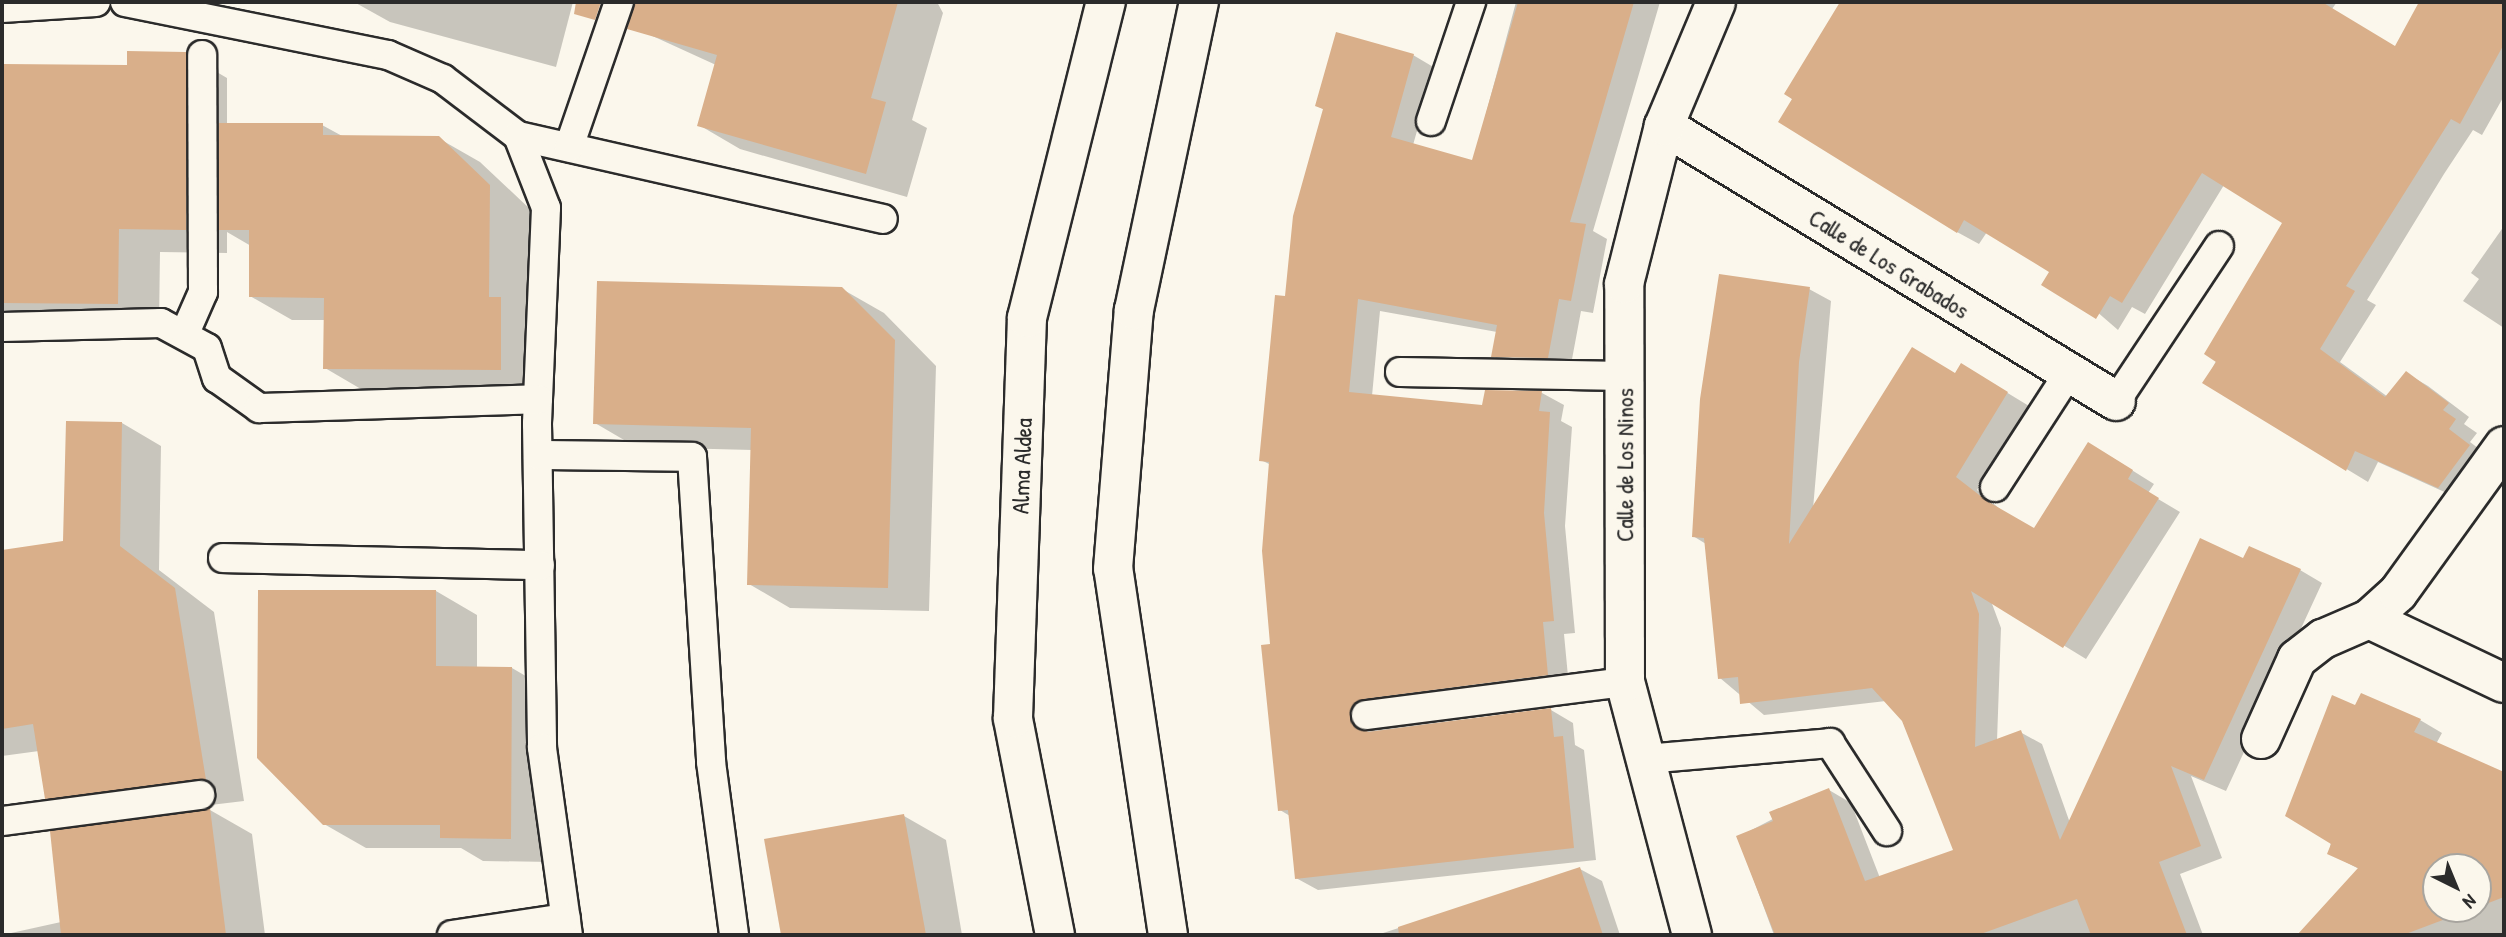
<!DOCTYPE html>
<style>
body{margin:0}
#map{position:relative;width:2506px;height:937px;overflow:hidden;background:#fbf7ec;font-family:"Patrick Hand",sans-serif}
div>[style]{position:absolute}
.shadow>*{inset:0;background:#0003}
.building>*{inset:0;background:#d9af8a}
.roads{filter:drop-shadow(2px 0 #2b2b2b) drop-shadow(-2px 0 #2b2b2b) drop-shadow(0 2px #2b2b2b) drop-shadow(0 -2px #2b2b2b)}
.service>*{height:28px;margin:-14px;padding:0 14px;transform-origin:14px;border-radius:14px;background:#fbf7ec}
.minor>*{height:38px;margin:-19px;padding:0 19px;transform-origin:19px;border-radius:19px;background:#fbf7ec}
.secondary>*{height:38px;margin:-19px;padding:0 19px;transform-origin:19px;border-radius:19px;background:#fbf7ec}
span{translate:-50% -50%;white-space:nowrap;text-align:center;line-height:1.15;-webkit-text-stroke:7px #fbf7ec;paint-order:stroke}
.street-label{font-size:24px;color:#2b2b2b}
.frame{position:absolute;inset:0;border:4px solid #2b2b2b;pointer-events:none}
.north{position:absolute;left:2422px;top:853px;width:70px;height:70px;box-sizing:border-box;background:#fbf7ec;border:2px solid #a8a59f;border-radius:50%;rotate:137deg;font-size:19px;font-weight:700;line-height:28px;text-align:center;color:#2b2b2b}
.north::after{content:'';display:block;margin:auto;width:24px;height:32px;background:#2b2b2b;clip-path:polygon(50% 0,100% 100%,50% 72%,0 100%)}
</style>
<div id="map">
<div class="shadow">
<i style="clip-path:polygon(354px 2px,573px 2px,556px 67px,390px 22px)"></i>
<i style="clip-path:polygon(607px 2px,937px 2px,943px 13px,912px 120px,927px 128px,907px 197px,740px 149px,699px 125px,716px 65px,646px 33px,652px 14px)"></i>
<i style="clip-path:polygon(1516px 2px,1660px 2px,1593px 231px,1607px 239px,1593px 313px,1581px 311px,1570px 370px,1515px 369px,1493px 356px,1497px 332px,1380px 311px,1372px 396px,1484px 407px,1486px 392px,1542px 393px,1564px 405px,1561px 421px,1572px 427px,1565px 526px,1575px 633px,1564px 634px,1569px 687px,1386px 710px,1370px 730px,1551px 710px,1573px 723px,1575px 745px,1584px 750px,1596px 860px,1318px 890px,1296px 878px,1290px 816px,1280px 810px,1271px 465px,1261px 460px,1325px 110px,1317px 106px,1413px 55px,1435px 68px,1413px 145px,1473px 162px)"></i>
<i style="clip-path:polygon(1842px 2px,2337px 2px,2332px 9px,2396px 48px,2421px 2px,2504px 2px,2504px 96px,2482px 135px,2473px 130px,2444px 174px,2367px 300px,2376px 305px,2340px 362px,2388px 397px,2406px 373px,2428px 386px,2469px 417px,2464px 424px,2477px 433px,2470px 442px,2491px 458px,2460px 499px,2378px 462px,2368px 482px,2205px 383px,2285px 223px,2224px 185px,2145px 314px,2132px 307px,2118px 330px,2051px 272px,1987px 232px,1979px 244px,1957px 232px,1786px 94px)"></i>
<i style="clip-path:polygon(186px 54px,227px 78px,227px 125px,322px 125px,344px 137px,438px 138px,480px 162px,531px 210px,530px 316px,542px 393px,366px 392px,325px 368px,325px 320px,292px 320px,250px 296px,251px 246px,227px 232px,227px 253px,160px 252px,159px 327px,2px 325px,2px 78px,14px 66px,128px 67px)"></i>
<i style="clip-path:polygon(2504px 226px,2504px 328px,2463px 301px,2479px 279px,2471px 273px)"></i>
<i style="clip-path:polygon(842px 289px,884px 313px,936px 366px,929px 611px,790px 608px,749px 584px,752px 450px,636px 447px,595px 423px)"></i>
<i style="clip-path:polygon(1809px 289px,1831px 301px,1813px 509px,1956px 375px,1983px 378px,2029px 406px,1977px 490px,2006px 514px,2035px 530px,2111px 457px,2154px 484px,2148px 493px,2180px 512px,2086px 659px,1991px 601px,2001px 628px,1997px 741px,2020px 732px,2042px 744px,2070px 823px,2243px 560px,2300px 570px,2322px 583px,2226px 791px,2191px 776px,2222px 858px,2180px 874px,2203px 935px,1774px 935px,1738px 837px,1829px 790px,1851px 803px,1880px 878px,1955px 851px,1904px 720px,1886px 701px,1764px 715px,1720px 678px,1706px 544px,1693px 536px)"></i>
<i style="clip-path:polygon(122px 423px,161px 446px,159px 570px,214px 612px,244px 801px,85px 820px,46px 798px,39px 751px,2px 756px,2px 552px,65px 543px)"></i>
<i style="clip-path:polygon(436px 591px,477px 615px,477px 668px,512px 668px,553px 692px,552px 862px,483px 861px,461px 848px,366px 848px,324px 824px)"></i>
<i style="clip-path:polygon(evenodd,2356px 708px,2420px 720px,2442px 733px,2436px 744px,2504px 774px,2504px 935px,2324px 935px,2310px 923px,2359px 869px,2329px 853px,2356px 708px,2436px 867px,2478px 867px,2478px 909px,2436px 909px,2436px 867px)"></i>
<i style="clip-path:polygon(210px 810px,252px 834px,265px 935px,2px 935px,61px 922px)"></i>
<i style="clip-path:polygon(904px 816px,946px 840px,962px 935px,783px 935px,766px 841px)"></i>
<i style="clip-path:polygon(1580px 869px,1602px 881px,1620px 935px,1377px 935px)"></i>
</div>
<div class="building">
<i style="clip-path:polygon(576px 2px,601px 2px,595px 20px,574px 14px)"></i>
<i style="clip-path:polygon(635px 2px,898px 2px,871px 98px,886px 102px,866px 174px,697px 126px,717px 55px,627px 29px)"></i>
<i style="clip-path:polygon(1518px 2px,1634px 2px,1570px 222px,1586px 224px,1571px 301px,1559px 299px,1548px 358px,1491px 357px,1497px 325px,1358px 299px,1349px 392px,1482px 405px,1485px 390px,1542px 391px,1539px 411px,1550px 412px,1544px 513px,1554px 621px,1543px 622px,1548px 675px,1364px 699px,1350px 716px,1368px 732px,1551px 708px,1554px 737px,1563px 736px,1574px 848px,1295px 879px,1288px 810px,1278px 811px,1261px 645px,1270px 644px,1262px 551px,1269px 462px,1259px 461px,1275px 295px,1285px 296px,1293px 216px,1323px 109px,1315px 106px,1336px 32px,1414px 54px,1391px 137px,1472px 160px)"></i>
<i style="clip-path:polygon(1840px 2px,2322px 2px,2395px 46px,2419px 2px,2504px 2px,2504px 44px,2460px 124px,2451px 119px,2346px 286px,2355px 291px,2320px 349px,2385px 397px,2406px 371px,2449px 403px,2443px 410px,2456px 419px,2449px 429px,2470px 445px,2438px 488px,2355px 451px,2346px 471px,2202px 383px,2216px 362px,2204px 354px,2282px 223px,2202px 173px,2122px 303px,2110px 296px,2096px 319px,2041px 285px,2049px 272px,1964px 220px,1957px 233px,1778px 122px,1792px 99px,1784px 94px)"></i>
<i style="clip-path:polygon(127px 51px,186px 52px,186px 230px,119px 229px,118px 304px,2px 303px,2px 64px,127px 65px)"></i>
<i style="clip-path:polygon(219px 123px,323px 123px,323px 135px,439px 136px,490px 185px,489px 297px,501px 297px,501px 370px,323px 369px,324px 298px,249px 297px,249px 230px,219px 230px)"></i>
<i style="clip-path:polygon(1719px 274px,1810px 287px,1799px 362px,1789px 544px,1912px 347px,1955px 373px,1961px 363px,2008px 392px,1956px 477px,1987px 501px,2034px 528px,2088px 442px,2133px 470px,2128px 479px,2159px 498px,2063px 648px,1971px 591px,1979px 614px,1975px 747px,2021px 730px,2060px 840px,2200px 538px,2243px 558px,2249px 546px,2301px 569px,2204px 780px,2171px 766px,2201px 846px,2159px 862px,2187px 935px,2091px 935px,2077px 899px,1978px 935px,1775px 935px,1736px 836px,1773px 821px,1769px 812px,1829px 788px,1865px 881px,1953px 850px,1902px 721px,1872px 688px,1740px 704px,1738px 677px,1718px 679px,1704px 538px,1692px 537px,1700px 399px)"></i>
<i style="clip-path:polygon(597px 281px,842px 287px,895px 340px,888px 588px,747px 585px,751px 428px,593px 424px)"></i>
<i style="clip-path:polygon(66px 421px,122px 422px,120px 546px,175px 588px,206px 780px,45px 799px,33px 724px,2px 729px,2px 550px,63px 541px)"></i>
<i style="clip-path:polygon(258px 590px,436px 590px,436px 666px,512px 667px,511px 839px,440px 838px,440px 825px,323px 825px,257px 758px)"></i>
<i style="clip-path:polygon(2361px 693px,2421px 719px,2414px 732px,2504px 772px,2504px 897px,2478px 907px,2478px 867px,2436px 867px,2436px 909px,2472px 909px,2403px 935px,2297px 935px,2358px 868px,2327px 854px,2331px 844px,2285px 816px,2332px 695px,2355px 705px)"></i>
<i style="clip-path:polygon(210px 808px,226px 935px,61px 935px,50px 831px)"></i>
<i style="clip-path:polygon(904px 814px,926px 935px,781px 935px,764px 839px)"></i>
<i style="clip-path:polygon(1580px 867px,1603px 935px,1399px 935px,1398px 927px)"></i>
</div>
<div class="roads">
<div class="service">
<i style="left:125px;top:2px;width:268px;rotate:11.4deg"></i>
<i style="left:388px;top:55px;width:60px;rotate:23.6deg"></i>
<i style="left:443px;top:79px;width:94px;rotate:37.2deg"></i>
<i style="left:518px;top:136px;width:374px;rotate:12.8deg"></i>
<i style="left:2px;top:8px;width:94px;rotate:-3.7deg"></i>
<i style="left:1431px;top:121px;width:126px;rotate:-71.4deg"></i>
<i style="left:518px;top:136px;width:77px;rotate:68.7deg"></i>
<i style="left:546px;top:208px;width:216px;rotate:92.4deg"></i>
<i style="left:537px;top:424px;width:324px;rotate:89.1deg"></i>
<i style="left:542px;top:748px;width:189px;rotate:82.1deg"></i>
<i style="left:569px;top:147px;width:153px;rotate:-71deg"></i>
<i style="left:2px;top:327px;width:159px;rotate:-1.4deg"></i>
<i style="left:161px;top:323px;width:52px;rotate:28.5deg"></i>
<i style="left:207px;top:348px;width:32px;rotate:72deg"></i>
<i style="left:217px;top:378px;width:52px;rotate:35.5deg"></i>
<i style="left:259px;top:408px;width:279px;rotate:-1.8deg"></i>
<i style="left:185px;top:333px;width:45px;rotate:-66.3deg"></i>
<i style="left:203px;top:292px;width:237px;rotate:-90.2deg"></i>
<i style="left:1400px;top:372px;width:225px;rotate:1deg"></i>
<i style="left:2116px;top:401px;width:186px;rotate:-56.4deg"></i>
<i style="left:538px;top:455px;width:154px;rotate:0.7deg"></i>
<i style="left:692px;top:457px;width:306px;rotate:86.4deg"></i>
<i style="left:711px;top:762px;width:175px;rotate:82.4deg"></i>
<i style="left:1995px;top:487px;width:135px;rotate:-57.1deg"></i>
<i style="left:223px;top:558px;width:317px;rotate:1.3deg"></i>
<i style="left:1366px;top:715px;width:261px;rotate:-7.3deg"></i>
<i style="left:1645px;top:759px;width:186px;rotate:-4.9deg"></i>
<i style="left:1830px;top:743px;width:105px;rotate:57.1deg"></i>
<i style="left:2px;top:821px;width:200px;rotate:-7.5deg"></i>
<i style="left:452px;top:935px;width:115px;rotate:-8.5deg"></i>
</div>
<div class="minor">
<i style="left:1664px;top:126px;width:529px;rotate:31.32deg"></i>
<i style="left:2369px;top:619px;width:149px;rotate:25.4deg"></i>
<i style="left:2261px;top:739px;width:88px;rotate:-65.8deg"></i>
<i style="left:2297px;top:659px;width:33px;rotate:-38deg"></i>
<i style="left:2323px;top:639px;width:50px;rotate:-23.5deg"></i>
<i style="left:2369px;top:619px;width:39px;rotate:-42deg"></i>
<i style="left:2398px;top:593px;width:181px;rotate:-54.2deg"></i>
<i style="left:1692px;top:935px;width:262px;rotate:-104.8deg"></i>
<i style="left:1625px;top:682px;width:398px;rotate:-90.1deg"></i>
<i style="left:1624px;top:284px;width:163px;rotate:-75.8deg"></i>
<i style="left:1664px;top:126px;width:134px;rotate:-67.2deg"></i>
</div>
<div class="secondary">
<i style="left:1055px;top:935px;width:221px;rotate:-101deg"></i>
<i style="left:1013px;top:718px;width:400px;rotate:-88deg"></i>
<i style="left:1027px;top:318px;width:326px;rotate:-76deg"></i>
<i style="left:1168px;top:935px;width:370px;rotate:-98.5deg"></i>
<i style="left:1113px;top:569px;width:260px;rotate:-85.4deg"></i>
<i style="left:1134px;top:310px;width:315px;rotate:-78.1deg"></i>
</div>
</div>
<div class="street-label">
<span style="left:1889px;top:264px;rotate:32deg">Calle de Los Grabados</span>
<span style="left:1625px;top:465px;rotate:-90deg">Calle de Los Ninos</span>
<span style="left:1022px;top:466px;rotate:-88deg">Alma Aldea</span>
</div>
<div class="frame"></div>
<div class="north">N</div>
</div>
